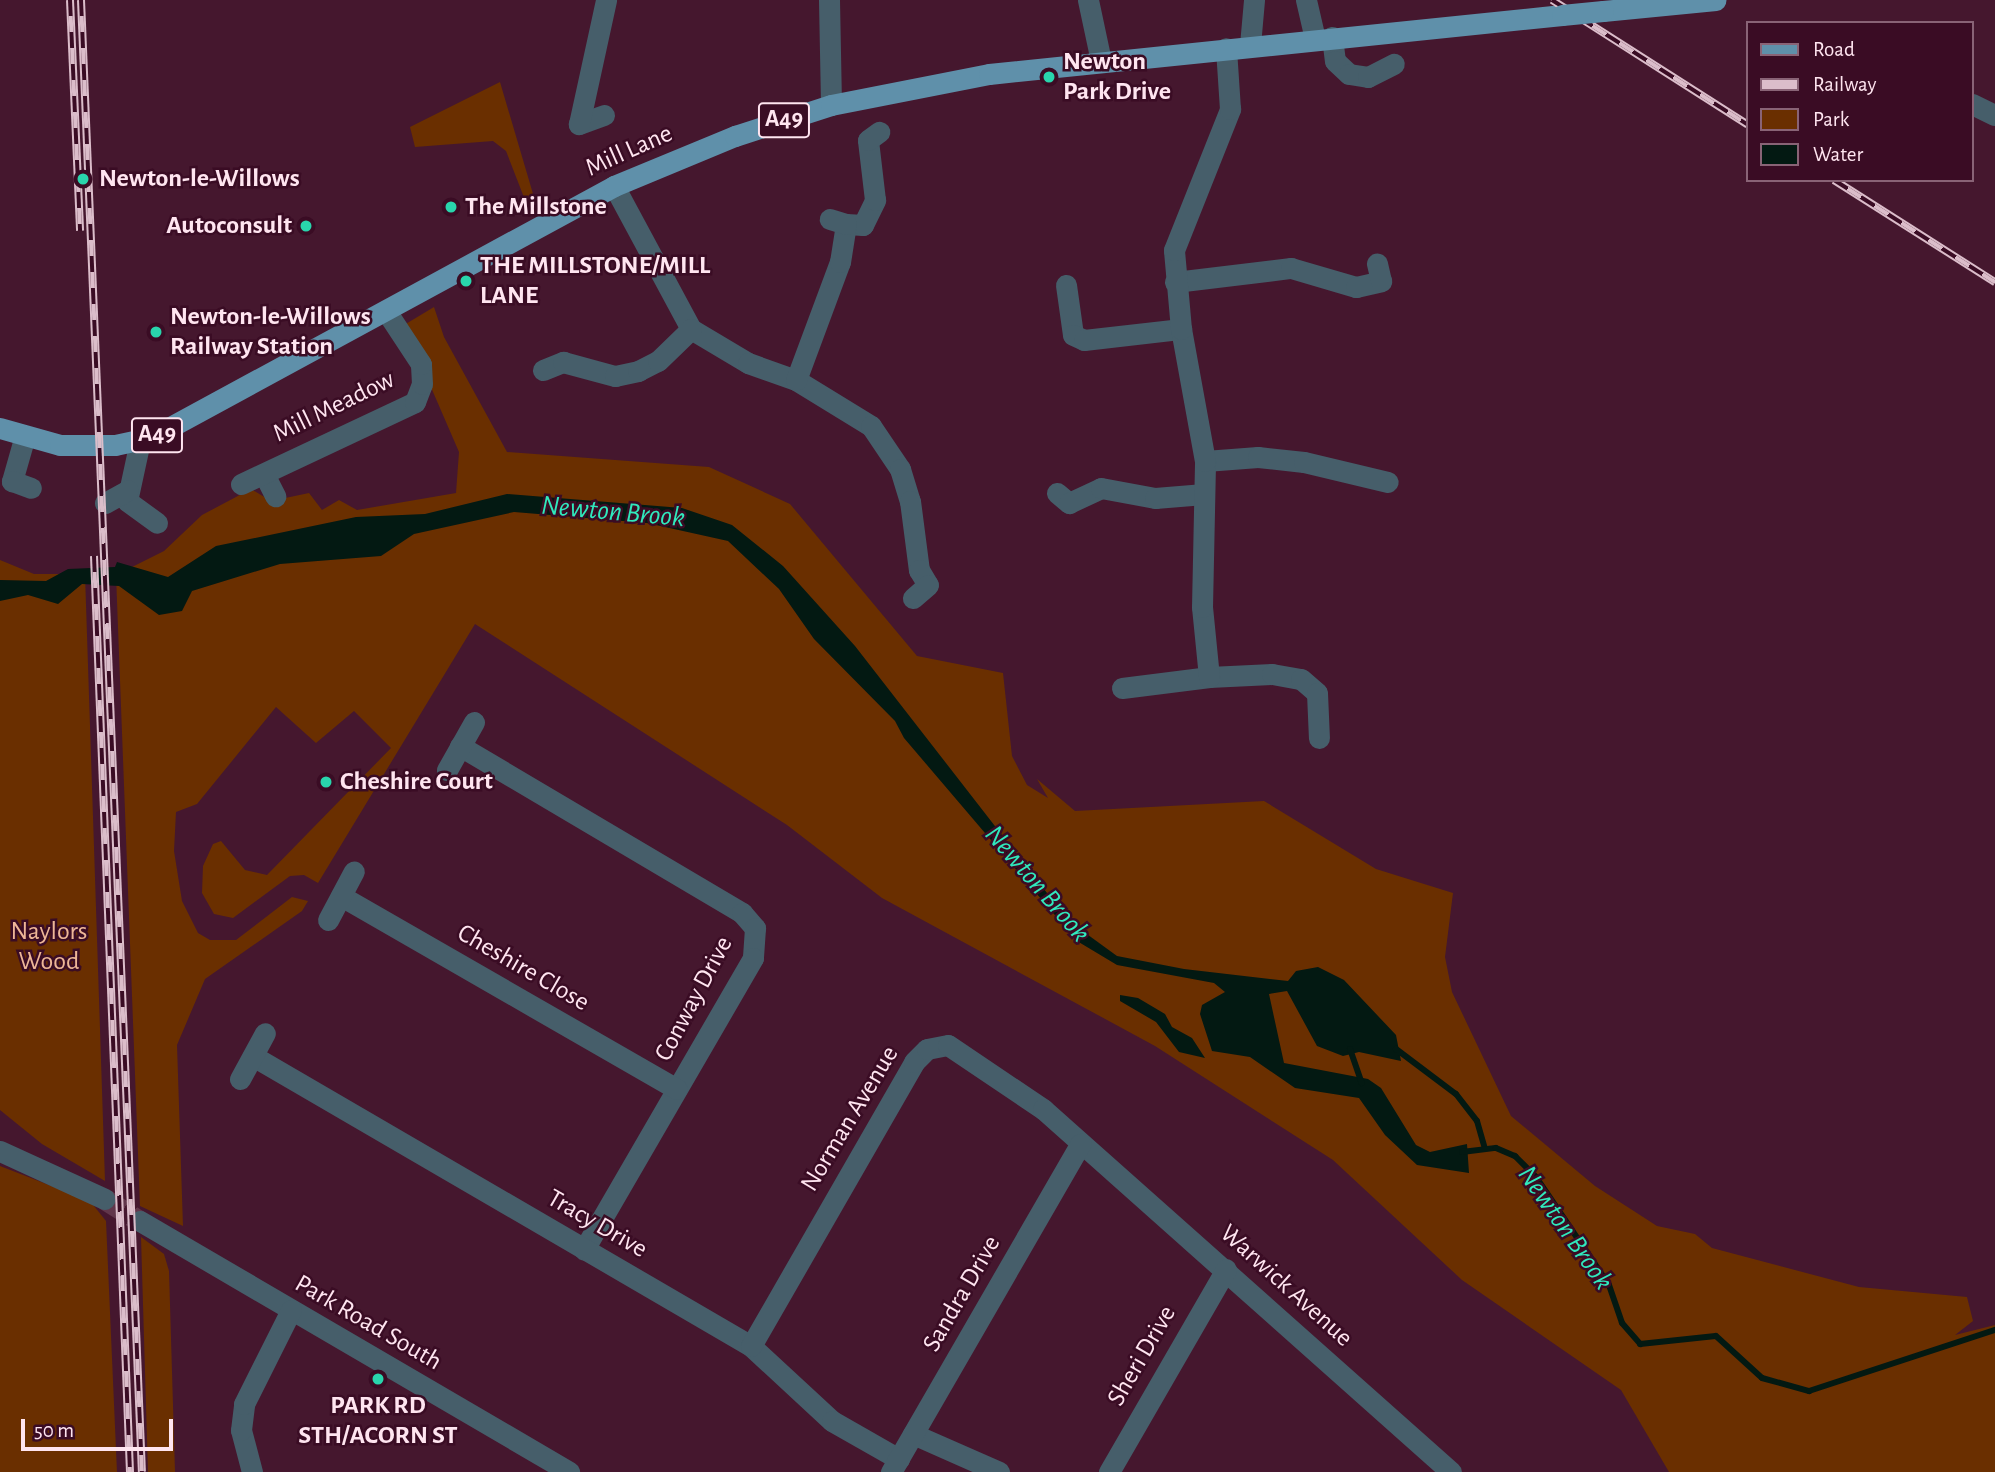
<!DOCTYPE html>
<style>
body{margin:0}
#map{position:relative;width:1995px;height:1472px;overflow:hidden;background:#45172e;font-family:"Alegreya Sans",sans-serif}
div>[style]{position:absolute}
.green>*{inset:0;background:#6a2f00}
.water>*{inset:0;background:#031912}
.stream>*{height:6px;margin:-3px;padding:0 3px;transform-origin:3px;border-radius:3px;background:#031912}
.minor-tunnel>*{height:21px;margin-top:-10.5px;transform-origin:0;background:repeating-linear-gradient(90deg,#61364b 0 21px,transparent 0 31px)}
.minor>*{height:21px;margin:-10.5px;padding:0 10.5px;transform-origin:10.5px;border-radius:10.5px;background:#465e6a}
.major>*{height:21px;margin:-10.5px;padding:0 10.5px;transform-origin:10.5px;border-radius:10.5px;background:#5f90aa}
.rail>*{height:8px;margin-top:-4px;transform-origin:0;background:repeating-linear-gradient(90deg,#3a0c24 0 16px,#dbbdca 0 32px);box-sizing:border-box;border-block:2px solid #dbbdca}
.major-bridge>*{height:21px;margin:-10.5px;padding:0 10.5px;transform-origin:10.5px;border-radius:10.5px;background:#5f90aa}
.dots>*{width:19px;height:19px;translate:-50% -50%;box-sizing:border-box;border:4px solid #3a0c24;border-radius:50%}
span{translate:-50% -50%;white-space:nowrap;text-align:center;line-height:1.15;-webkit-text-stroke:5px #3a0c24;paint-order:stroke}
.shield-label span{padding:2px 5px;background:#3a0c24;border:2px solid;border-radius:5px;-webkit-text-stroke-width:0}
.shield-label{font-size:24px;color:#ffe5f0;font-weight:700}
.poi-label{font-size:26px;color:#ffe5f0;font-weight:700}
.left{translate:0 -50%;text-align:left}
.right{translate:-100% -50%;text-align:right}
.street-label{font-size:26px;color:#ffe5f0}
.park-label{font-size:26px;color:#eeb797}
.water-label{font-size:28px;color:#30e9bd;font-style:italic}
.legend{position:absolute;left:1746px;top:21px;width:228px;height:161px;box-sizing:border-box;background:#3a0c24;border:2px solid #896376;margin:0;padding:9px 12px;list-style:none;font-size:21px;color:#ffe5f0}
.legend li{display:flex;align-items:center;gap:14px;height:35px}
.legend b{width:35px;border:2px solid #896376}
.scale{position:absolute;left:21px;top:1419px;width:152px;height:32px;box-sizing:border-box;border:4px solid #ffe5f0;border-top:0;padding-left:9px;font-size:21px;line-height:24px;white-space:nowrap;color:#ffe5f0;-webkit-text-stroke:5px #3a0c24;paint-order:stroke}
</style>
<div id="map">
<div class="green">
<i style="clip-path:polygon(500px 82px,536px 204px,525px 200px,506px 151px,493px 141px,415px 147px,410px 127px)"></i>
<i style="clip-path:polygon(434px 307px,444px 337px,507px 452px,709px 467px,790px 504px,917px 656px,1003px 673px,1012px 756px,1027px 785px,1048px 798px,1037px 779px,1075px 811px,1264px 801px,1376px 869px,1453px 893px,1445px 957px,1452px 992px,1511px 1116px,1595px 1186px,1657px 1226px,1695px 1234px,1712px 1248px,1859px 1287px,1967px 1297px,1973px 1321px,1955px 1335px,1995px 1325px,1995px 1472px,1669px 1472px,1621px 1390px,1462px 1280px,1333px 1160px,1155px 1046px,882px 898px,787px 825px,475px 624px,318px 883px,304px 875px,290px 876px,233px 918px,214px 914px,202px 893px,203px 866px,213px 844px,221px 841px,245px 870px,267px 875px,391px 748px,354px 711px,316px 743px,276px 707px,197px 804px,176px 812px,174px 851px,182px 901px,198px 933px,210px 940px,236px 940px,292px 897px,308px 901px,302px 911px,205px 979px,177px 1045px,183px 1226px,140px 1206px,116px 575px,164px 551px,202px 515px,251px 489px,271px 501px,309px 493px,322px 510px,339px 500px,357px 510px,456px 493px,459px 452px,404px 325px)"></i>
<i style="clip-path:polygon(0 560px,34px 574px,85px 574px,105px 1181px,42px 1144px,0 1110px)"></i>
<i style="clip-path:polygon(0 1166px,90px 1201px,106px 1221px,117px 1472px,0 1472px)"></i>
<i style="clip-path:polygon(141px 1237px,164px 1254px,169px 1271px,175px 1472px,148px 1472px)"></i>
</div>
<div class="water">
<i style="clip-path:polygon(507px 494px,682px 508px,732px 525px,783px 566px,855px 646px,1047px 893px,1084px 932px,1117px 956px,1184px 969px,1288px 981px,1296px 971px,1318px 967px,1344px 980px,1396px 1035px,1401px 1061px,1359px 1052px,1343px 1056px,1317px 1046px,1287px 991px,1269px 994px,1284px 1063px,1368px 1079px,1381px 1088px,1416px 1145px,1430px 1152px,1467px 1144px,1469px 1173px,1417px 1165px,1385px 1135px,1359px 1098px,1295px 1088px,1250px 1057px,1212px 1051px,1200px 1014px,1202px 1005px,1225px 992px,1214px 983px,1117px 965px,1077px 941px,904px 738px,895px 721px,814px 639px,779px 589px,728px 541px,647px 523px,514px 512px,414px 534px,381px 556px,280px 564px,192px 591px,182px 611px,159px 615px,119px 586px,82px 584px,58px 604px,28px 595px,0 601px,0 580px,46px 581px,68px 569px,115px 567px,117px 562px,168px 577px,216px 546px,356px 517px,425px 514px)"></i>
<i style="clip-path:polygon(1120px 995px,1138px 998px,1165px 1014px,1172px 1027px,1192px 1038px,1205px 1058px,1179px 1052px,1156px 1022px,1120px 1001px)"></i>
</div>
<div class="stream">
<i style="left:1350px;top:1049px;width:36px;rotate:71deg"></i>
<i style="left:1396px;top:1049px;width:75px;rotate:36.9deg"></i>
<i style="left:1456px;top:1094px;width:34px;rotate:52deg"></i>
<i style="left:1477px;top:1121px;width:26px;rotate:74deg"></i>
<i style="left:1462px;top:1152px;width:34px;rotate:-7deg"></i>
<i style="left:1496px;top:1148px;width:21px;rotate:23deg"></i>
<i style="left:1515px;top:1156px;width:30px;rotate:45deg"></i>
<i style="left:1536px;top:1177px;width:130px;rotate:55.9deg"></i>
<i style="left:1609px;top:1285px;width:40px;rotate:71.1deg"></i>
<i style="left:1622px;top:1323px;width:28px;rotate:49deg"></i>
<i style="left:1640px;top:1344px;width:76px;rotate:-6deg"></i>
<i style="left:1716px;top:1336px;width:62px;rotate:42.4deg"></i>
<i style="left:1762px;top:1378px;width:49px;rotate:15.5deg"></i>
<i style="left:1809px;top:1391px;width:196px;rotate:-18.2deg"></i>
</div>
<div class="minor-tunnel">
<i style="left:105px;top:1199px;width:41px;rotate:32.2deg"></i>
</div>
<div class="minor">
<i style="left:829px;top:0;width:105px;rotate:88.9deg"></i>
<i style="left:1088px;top:0;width:62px;rotate:78deg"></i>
<i style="left:1306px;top:0;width:40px;rotate:77deg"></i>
<i style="left:1332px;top:37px;width:24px;rotate:83deg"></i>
<i style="left:1335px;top:61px;width:19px;rotate:43deg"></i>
<i style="left:1349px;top:74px;width:19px;rotate:9deg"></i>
<i style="left:1368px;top:77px;width:29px;rotate:-27deg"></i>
<i style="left:1250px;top:45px;width:45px;rotate:-84.9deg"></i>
<i style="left:1972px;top:104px;width:25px;rotate:26deg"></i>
<i style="left:604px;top:115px;width:27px;rotate:160deg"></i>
<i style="left:579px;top:124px;width:127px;rotate:-77.7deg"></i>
<i style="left:614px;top:186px;width:162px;rotate:61.7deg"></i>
<i style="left:691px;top:329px;width:66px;rotate:30.8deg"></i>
<i style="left:748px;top:363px;width:51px;rotate:19.5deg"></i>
<i style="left:796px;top:380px;width:88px;rotate:31.5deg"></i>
<i style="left:871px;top:426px;width:52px;rotate:56deg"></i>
<i style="left:900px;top:469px;width:34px;rotate:73deg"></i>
<i style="left:910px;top:501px;width:70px;rotate:82.6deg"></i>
<i style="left:919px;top:570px;width:17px;rotate:59deg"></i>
<i style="left:928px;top:585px;width:20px;rotate:139deg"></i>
<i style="left:846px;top:224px;width:17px;rotate:3deg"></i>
<i style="left:863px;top:225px;width:28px;rotate:-64deg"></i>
<i style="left:875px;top:200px;width:60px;rotate:-96.7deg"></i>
<i style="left:868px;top:140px;width:14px;rotate:-36deg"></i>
<i style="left:1175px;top:282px;width:117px;rotate:-6.9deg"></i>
<i style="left:1291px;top:268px;width:68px;rotate:16.3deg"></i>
<i style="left:1356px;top:287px;width:26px;rotate:-13deg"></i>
<i style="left:1381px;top:281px;width:18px;rotate:-103deg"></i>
<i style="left:1066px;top:285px;width:50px;rotate:82deg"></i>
<i style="left:1073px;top:335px;width:12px;rotate:24deg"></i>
<i style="left:1084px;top:340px;width:98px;rotate:-6.5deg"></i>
<i style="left:543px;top:370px;width:22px;rotate:-22deg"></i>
<i style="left:563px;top:362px;width:54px;rotate:15.1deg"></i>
<i style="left:615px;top:376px;width:24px;rotate:-12deg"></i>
<i style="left:638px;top:371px;width:22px;rotate:-27deg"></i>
<i style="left:658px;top:361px;width:46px;rotate:-44.1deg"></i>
<i style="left:796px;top:380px;width:126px;rotate:-69.6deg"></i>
<i style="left:840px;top:262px;width:38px;rotate:-81deg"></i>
<i style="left:846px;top:224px;width:17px;rotate:-163deg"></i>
<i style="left:24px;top:439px;width:44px;rotate:105.9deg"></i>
<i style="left:12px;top:481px;width:20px;rotate:20deg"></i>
<i style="left:140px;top:441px;width:61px;rotate:102.2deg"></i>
<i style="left:127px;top:501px;width:37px;rotate:36deg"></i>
<i style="left:1205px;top:461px;width:53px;rotate:-4.3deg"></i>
<i style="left:1258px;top:457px;width:46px;rotate:6.2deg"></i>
<i style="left:1304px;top:462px;width:86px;rotate:13.4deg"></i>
<i style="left:264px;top:474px;width:25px;rotate:63deg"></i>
<i style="left:241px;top:484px;width:192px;rotate:-25.2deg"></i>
<i style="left:415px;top:402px;width:19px;rotate:-69deg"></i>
<i style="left:422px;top:384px;width:20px;rotate:-93deg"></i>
<i style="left:421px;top:364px;width:64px;rotate:-123.4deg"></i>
<i style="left:1057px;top:493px;width:16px;rotate:40deg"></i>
<i style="left:1069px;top:503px;width:35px;rotate:-25deg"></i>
<i style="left:1101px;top:488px;width:55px;rotate:10.5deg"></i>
<i style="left:1155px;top:498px;width:49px;rotate:-4.7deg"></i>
<i style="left:105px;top:503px;width:26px;rotate:-29deg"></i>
<i style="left:1209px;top:677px;width:63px;rotate:-2.7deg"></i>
<i style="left:1272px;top:674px;width:29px;rotate:10deg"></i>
<i style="left:1301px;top:679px;width:21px;rotate:41deg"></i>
<i style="left:1317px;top:693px;width:45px;rotate:87.5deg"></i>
<i style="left:1122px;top:688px;width:88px;rotate:-7.2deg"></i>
<i style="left:1209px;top:677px;width:70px;rotate:-95.7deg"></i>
<i style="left:1202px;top:607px;width:146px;rotate:-88.8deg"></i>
<i style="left:1205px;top:461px;width:134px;rotate:-100.3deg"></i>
<i style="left:1181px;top:329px;width:79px;rotate:-95.1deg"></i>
<i style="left:1174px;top:250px;width:152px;rotate:-68.3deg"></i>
<i style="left:1230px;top:109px;width:61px;rotate:-93.8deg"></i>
<i style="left:460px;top:746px;width:328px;rotate:30.6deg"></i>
<i style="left:742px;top:913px;width:20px;rotate:49deg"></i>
<i style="left:755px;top:928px;width:30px;rotate:94deg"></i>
<i style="left:753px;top:958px;width:337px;rotate:120.1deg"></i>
<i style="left:447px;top:770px;width:55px;rotate:-60.6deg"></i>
<i style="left:341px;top:896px;width:387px;rotate:29.9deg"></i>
<i style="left:328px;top:920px;width:55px;rotate:-62deg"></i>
<i style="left:253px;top:1056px;width:576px;rotate:30.21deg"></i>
<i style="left:751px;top:1346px;width:110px;rotate:42.8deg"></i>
<i style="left:832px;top:1421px;width:77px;rotate:29.6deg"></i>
<i style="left:240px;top:1079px;width:52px;rotate:-61.5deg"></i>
<i style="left:0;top:1151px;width:115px;rotate:24.6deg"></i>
<i style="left:140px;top:1221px;width:497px;rotate:30.3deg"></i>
<i style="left:751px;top:1346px;width:327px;rotate:-60.1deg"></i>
<i style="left:914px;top:1062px;width:18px;rotate:-45deg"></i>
<i style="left:927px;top:1049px;width:21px;rotate:-11deg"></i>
<i style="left:948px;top:1045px;width:115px;rotate:34deg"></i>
<i style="left:1043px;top:1109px;width:546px;rotate:41.66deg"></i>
<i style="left:913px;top:1434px;width:94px;rotate:23.8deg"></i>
<i style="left:252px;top:1472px;width:43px;rotate:-104.7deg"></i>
<i style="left:241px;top:1430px;width:26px;rotate:-83deg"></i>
<i style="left:244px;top:1404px;width:105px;rotate:-63.4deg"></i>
<i style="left:891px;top:1472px;width:379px;rotate:-60deg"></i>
<i style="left:1109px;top:1472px;width:234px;rotate:-60deg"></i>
</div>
<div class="major">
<i style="left:1603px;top:11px;width:113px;rotate:-5.6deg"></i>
<i style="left:0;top:428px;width:62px;rotate:15.8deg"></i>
<i style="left:60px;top:445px;width:55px"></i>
<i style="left:115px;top:445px;width:38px;rotate:-12deg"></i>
<i style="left:152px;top:437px;width:526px;rotate:-28.51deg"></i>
<i style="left:614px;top:186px;width:131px;rotate:-22.5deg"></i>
<i style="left:735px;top:136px;width:101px;rotate:-17.9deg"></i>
<i style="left:831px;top:105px;width:161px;rotate:-11.1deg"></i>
<i style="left:989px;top:74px;width:576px;rotate:-5.88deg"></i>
</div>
<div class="rail">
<i style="left:70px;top:0;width:231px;rotate:87.5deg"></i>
<i style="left:81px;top:0;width:1473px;rotate:87.63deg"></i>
<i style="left:1552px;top:0;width:232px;rotate:32.5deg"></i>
<i style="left:1834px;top:180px;width:191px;rotate:32.4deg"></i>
<i style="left:94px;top:556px;width:917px;rotate:87.75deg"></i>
</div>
<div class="major-bridge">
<i style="left:1562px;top:15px;width:41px;rotate:-5.6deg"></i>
</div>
<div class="dots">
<i style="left:1049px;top:77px;background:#29d5ac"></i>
<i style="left:83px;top:179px;background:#29d5ac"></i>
<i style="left:451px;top:207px;background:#29d5ac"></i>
<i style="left:306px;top:226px;background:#29d5ac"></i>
<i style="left:466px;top:281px;background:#29d5ac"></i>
<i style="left:156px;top:332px;background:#29d5ac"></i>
<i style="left:326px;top:782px;background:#29d5ac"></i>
<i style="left:378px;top:1379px;background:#29d5ac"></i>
</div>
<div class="shield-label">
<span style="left:784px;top:120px">A49</span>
<span style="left:157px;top:435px">A49</span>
</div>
<div class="poi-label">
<span class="left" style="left:1063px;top:77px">Newton<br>Park Drive</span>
<span class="left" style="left:99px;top:179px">Newton-le-Willows</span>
<span class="left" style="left:465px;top:207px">The Millstone</span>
<span class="right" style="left:292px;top:226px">Autoconsult</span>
<span class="left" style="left:480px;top:281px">THE MILLSTONE/MILL<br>LANE</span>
<span class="left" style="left:170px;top:332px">Newton-le-Willows<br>Railway Station</span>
<span class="left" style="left:340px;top:782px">Cheshire Court</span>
<span style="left:378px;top:1421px">PARK RD<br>STH/ACORN ST</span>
</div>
<div class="street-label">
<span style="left:629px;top:151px;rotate:-24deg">Mill Lane</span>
<span style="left:334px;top:407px;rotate:-26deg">Mill Meadow</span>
<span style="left:523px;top:968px;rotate:30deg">Cheshire Close</span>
<span style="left:694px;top:999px;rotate:-62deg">Conway Drive</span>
<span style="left:850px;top:1119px;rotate:-59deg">Norman Avenue</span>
<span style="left:597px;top:1224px;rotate:30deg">Tracy Drive</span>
<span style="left:1286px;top:1286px;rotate:42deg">Warwick Avenue</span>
<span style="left:962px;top:1294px;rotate:-60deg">Sandra Drive</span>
<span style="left:368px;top:1323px;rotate:30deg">Park Road South</span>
<span style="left:1142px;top:1356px;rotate:-60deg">Sheri Drive</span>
</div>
<div class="park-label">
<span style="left:49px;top:947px">Naylors<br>Wood</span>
</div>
<div class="water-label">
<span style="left:613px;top:512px;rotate:5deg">Newton Brook</span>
<span style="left:1037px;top:884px;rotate:49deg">Newton Brook</span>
<span style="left:1565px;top:1228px;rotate:55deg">Newton Brook</span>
</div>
<ul class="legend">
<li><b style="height:9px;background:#5f90aa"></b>Road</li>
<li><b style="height:9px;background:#dbbdca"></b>Railway</li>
<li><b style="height:19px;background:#6a2f00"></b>Park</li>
<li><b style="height:19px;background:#031912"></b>Water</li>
</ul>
<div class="scale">50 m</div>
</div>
